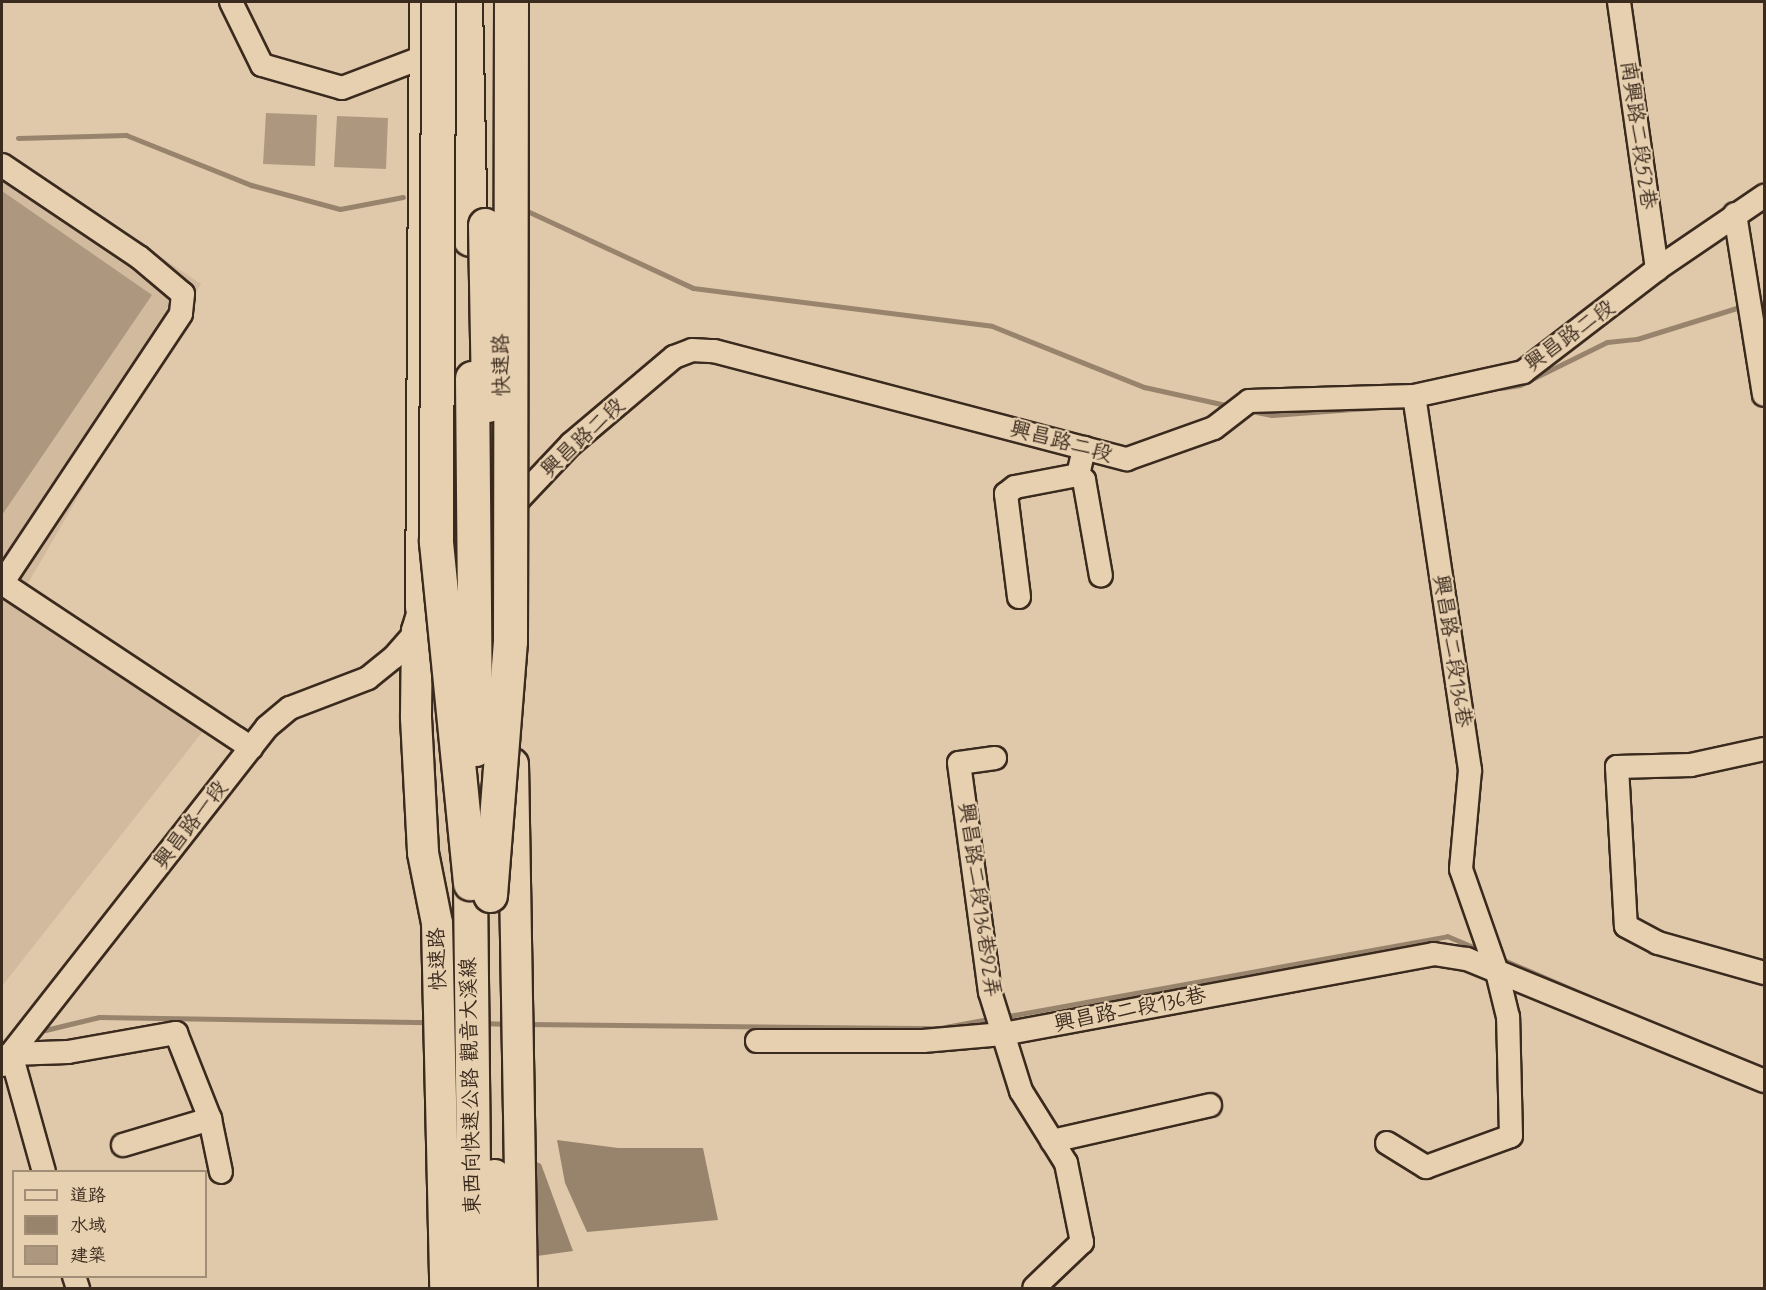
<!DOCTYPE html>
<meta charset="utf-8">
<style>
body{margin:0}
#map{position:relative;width:1766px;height:1290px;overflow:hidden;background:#e0c9aa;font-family:Mynerve,"LXGW WenKai TC",sans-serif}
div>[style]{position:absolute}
.built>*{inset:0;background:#d1ba9d}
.water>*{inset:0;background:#98846d}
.stream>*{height:5px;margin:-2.5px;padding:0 2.5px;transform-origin:2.5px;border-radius:2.5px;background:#98846d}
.building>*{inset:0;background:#ad987f}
.roads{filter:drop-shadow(2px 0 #3b2a1e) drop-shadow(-2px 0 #3b2a1e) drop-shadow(0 2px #3b2a1e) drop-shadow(0 -2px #3b2a1e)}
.minor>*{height:22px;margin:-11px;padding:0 11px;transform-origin:11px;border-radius:11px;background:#e7d0b0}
.major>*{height:30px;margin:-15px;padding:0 15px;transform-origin:15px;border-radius:15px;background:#e7d0b0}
.highway>*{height:33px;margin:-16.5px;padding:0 16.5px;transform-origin:16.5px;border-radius:16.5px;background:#e7d0b0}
.bridges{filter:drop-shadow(2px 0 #3b2a1e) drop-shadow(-2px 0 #3b2a1e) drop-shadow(0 2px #3b2a1e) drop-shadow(0 -2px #3b2a1e)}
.highway-bridge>*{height:33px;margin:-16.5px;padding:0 16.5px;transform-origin:16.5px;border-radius:16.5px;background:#e7d0b0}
span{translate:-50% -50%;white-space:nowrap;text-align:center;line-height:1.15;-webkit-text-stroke:4.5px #e7d0b0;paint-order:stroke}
.street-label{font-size:21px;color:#3b2a1e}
.frame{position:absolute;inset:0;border:3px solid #3b2a1e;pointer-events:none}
.legend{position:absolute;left:12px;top:1170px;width:195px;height:108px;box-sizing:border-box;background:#e7d0b0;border:2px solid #a28e76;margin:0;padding:8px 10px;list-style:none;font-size:18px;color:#3b2a1e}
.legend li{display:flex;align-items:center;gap:12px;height:30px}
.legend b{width:30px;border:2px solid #a28e76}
</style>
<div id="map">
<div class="built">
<i style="clip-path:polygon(2px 150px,201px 284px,23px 592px,204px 730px,2px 986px)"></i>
</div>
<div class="water">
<i style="clip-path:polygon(557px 1140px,618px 1148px,703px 1148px,718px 1220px,587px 1232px,565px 1183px)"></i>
<i style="clip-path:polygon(532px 1160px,541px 1164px,573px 1251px,530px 1257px)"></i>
</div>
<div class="stream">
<i style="left:18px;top:138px;width:108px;rotate:-1.6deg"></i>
<i style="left:126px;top:135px;width:135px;rotate:21.8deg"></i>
<i style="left:251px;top:185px;width:92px;rotate:15.1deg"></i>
<i style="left:340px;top:209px;width:64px;rotate:-10.8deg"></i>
<i style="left:525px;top:210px;width:185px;rotate:24.9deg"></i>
<i style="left:693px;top:288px;width:301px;rotate:7.2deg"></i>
<i style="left:992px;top:326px;width:164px;rotate:21.9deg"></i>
<i style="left:1144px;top:387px;width:88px;rotate:12.5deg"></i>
<i style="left:1501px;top:388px;width:19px;rotate:-9deg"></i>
<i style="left:1520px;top:385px;width:97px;rotate:-26.3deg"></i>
<i style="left:1607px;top:342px;width:30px;rotate:-6deg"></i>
<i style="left:1637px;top:339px;width:111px;rotate:-17.3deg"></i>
<i style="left:1251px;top:411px;width:21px;rotate:11deg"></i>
<i style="left:1272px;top:415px;width:95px;rotate:-4.2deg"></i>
<i style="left:1499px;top:958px;width:149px;rotate:23.3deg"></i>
<i style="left:1003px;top:1017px;width:451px;rotate:-10.3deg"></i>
<i style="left:1447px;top:936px;width:38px;rotate:23deg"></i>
<i style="left:482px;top:1023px;width:27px;rotate:2deg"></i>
<i style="left:527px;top:1024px;width:413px;rotate:0.6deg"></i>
<i style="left:940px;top:1028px;width:55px;rotate:-10.5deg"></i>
<i style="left:37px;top:1032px;width:64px;rotate:-13.6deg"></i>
<i style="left:99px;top:1017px;width:332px;rotate:0.9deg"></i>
</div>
<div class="building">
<i style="clip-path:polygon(266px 113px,317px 115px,315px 166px,263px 164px)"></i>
<i style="clip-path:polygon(337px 116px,388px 118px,386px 169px,334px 167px)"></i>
<i style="clip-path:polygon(2px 191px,152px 295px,2px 515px)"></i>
</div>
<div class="roads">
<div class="minor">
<i style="left:231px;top:2px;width:70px;rotate:63.8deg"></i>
<i style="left:262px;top:65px;width:83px;rotate:16deg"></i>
<i style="left:342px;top:88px;width:85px;rotate:-20.8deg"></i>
<i style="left:1619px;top:2px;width:270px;rotate:81.9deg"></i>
<i style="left:2px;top:165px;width:165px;rotate:33.9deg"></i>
<i style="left:139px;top:257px;width:57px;rotate:40.1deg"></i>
<i style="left:183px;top:294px;width:20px;rotate:96deg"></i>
<i style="left:181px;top:314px;width:323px;rotate:123.6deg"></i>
<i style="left:1735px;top:214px;width:183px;rotate:80.9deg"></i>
<i style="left:1078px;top:475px;width:8px;rotate:40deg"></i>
<i style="left:1084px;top:480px;width:97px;rotate:80deg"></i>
<i style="left:472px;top:561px;width:78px;rotate:-52.8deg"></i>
<i style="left:519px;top:499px;width:76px;rotate:-46.6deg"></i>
<i style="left:571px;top:444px;width:135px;rotate:-40.2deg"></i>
<i style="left:674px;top:357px;width:19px;rotate:-21deg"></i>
<i style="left:692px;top:350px;width:22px;rotate:3deg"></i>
<i style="left:714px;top:351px;width:427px;rotate:14.7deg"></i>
<i style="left:1127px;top:459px;width:92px;rotate:-19.6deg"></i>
<i style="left:1214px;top:428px;width:44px;rotate:-37.6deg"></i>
<i style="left:1249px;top:401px;width:165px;rotate:-1.7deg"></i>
<i style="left:1414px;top:396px;width:112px;rotate:-12.4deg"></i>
<i style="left:1523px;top:372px;width:169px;rotate:-37.5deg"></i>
<i style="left:1657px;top:269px;width:130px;rotate:-34.3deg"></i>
<i style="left:2px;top:583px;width:299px;rotate:33.5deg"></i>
<i style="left:1019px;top:597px;width:104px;rotate:-97.2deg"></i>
<i style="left:1006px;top:494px;width:11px;rotate:-38deg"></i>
<i style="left:1015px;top:487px;width:64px;rotate:-10.8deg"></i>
<i style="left:1078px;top:475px;width:28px;rotate:-77deg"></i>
<i style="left:417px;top:608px;width:606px;rotate:-89.62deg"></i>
<i style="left:1764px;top:749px;width:75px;rotate:167.6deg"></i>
<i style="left:1691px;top:765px;width:74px;rotate:178.5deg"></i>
<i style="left:1617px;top:767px;width:159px;rotate:86.8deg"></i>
<i style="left:1626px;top:926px;width:36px;rotate:28deg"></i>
<i style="left:1658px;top:943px;width:110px;rotate:15.8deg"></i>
<i style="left:995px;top:758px;width:36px;rotate:172deg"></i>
<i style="left:959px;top:763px;width:231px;rotate:82.3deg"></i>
<i style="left:990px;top:992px;width:104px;rotate:72.6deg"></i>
<i style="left:1021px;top:1091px;width:85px;rotate:58deg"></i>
<i style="left:1066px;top:1163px;width:81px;rotate:78.6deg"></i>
<i style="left:1082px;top:1242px;width:66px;rotate:136.2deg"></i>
<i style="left:757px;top:1041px;width:166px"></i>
<i style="left:923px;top:1041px;width:80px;rotate:-5deg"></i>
<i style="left:1003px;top:1034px;width:438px;rotate:-10.5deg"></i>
<i style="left:1434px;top:954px;width:33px;rotate:9deg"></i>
<i style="left:1467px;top:959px;width:321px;rotate:22.3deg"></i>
<i style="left:2px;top:1065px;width:429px;rotate:-51.9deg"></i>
<i style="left:267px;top:727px;width:30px;rotate:-40deg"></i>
<i style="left:290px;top:708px;width:84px;rotate:-21deg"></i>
<i style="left:368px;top:678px;width:33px;rotate:-39deg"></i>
<i style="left:394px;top:657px;width:43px;rotate:-48.8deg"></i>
<i style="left:1052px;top:1141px;width:162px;rotate:-12.8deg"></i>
<i style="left:1387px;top:1143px;width:46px;rotate:31.6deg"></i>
<i style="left:1426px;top:1167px;width:90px;rotate:-20deg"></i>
<i style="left:1511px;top:1136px;width:119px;rotate:-91.4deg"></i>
<i style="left:1508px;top:1017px;width:46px;rotate:-103.7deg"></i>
<i style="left:1497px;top:972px;width:109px;rotate:-109.3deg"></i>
<i style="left:1461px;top:869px;width:99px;rotate:-84.8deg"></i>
<i style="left:1470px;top:770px;width:378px;rotate:-98.5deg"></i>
<i style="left:123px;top:1145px;width:91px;rotate:-16.6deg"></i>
<i style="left:44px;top:1172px;width:123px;rotate:-105.6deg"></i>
<i style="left:11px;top:1054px;width:57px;rotate:-2deg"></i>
<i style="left:68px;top:1052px;width:110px;rotate:-10deg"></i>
<i style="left:176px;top:1033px;width:92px;rotate:68.4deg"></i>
<i style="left:210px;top:1119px;width:54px;rotate:78.3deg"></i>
<i style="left:74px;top:1276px;width:13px;rotate:72deg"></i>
</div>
<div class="major">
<i style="left:437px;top:565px;width:69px;rotate:106.9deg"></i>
<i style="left:417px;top:631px;width:87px;rotate:90.7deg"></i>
<i style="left:416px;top:718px;width:135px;rotate:87deg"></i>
<i style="left:423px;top:853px;width:71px;rotate:78.7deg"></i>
<i style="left:437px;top:923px;width:365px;rotate:88.7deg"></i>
<i style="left:513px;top:764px;width:524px;rotate:89.02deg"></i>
</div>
<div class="highway">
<i style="left:465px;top:2px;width:237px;rotate:88.8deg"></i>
<i style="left:470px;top:883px;width:405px;rotate:89.4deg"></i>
<i style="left:494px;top:1176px;width:112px;rotate:88deg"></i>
</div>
</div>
<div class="bridges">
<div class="highway-bridge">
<i style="left:438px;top:2px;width:540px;rotate:90.21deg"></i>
<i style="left:436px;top:542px;width:343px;rotate:84.3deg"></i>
<i style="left:485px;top:225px;width:180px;rotate:89deg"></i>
<i style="left:472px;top:378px;width:371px;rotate:89.5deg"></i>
<i style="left:490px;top:895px;width:255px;rotate:-85.5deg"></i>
<i style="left:510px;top:641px;width:639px;rotate:-89.91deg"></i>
</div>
</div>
<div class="street-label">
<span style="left:1638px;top:135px;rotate:82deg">南興路二段52巷</span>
<span style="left:1570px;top:336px;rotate:-36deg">興昌路二段</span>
<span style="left:502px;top:365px;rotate:-91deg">快速路</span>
<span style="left:583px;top:438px;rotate:-43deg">興昌路二段</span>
<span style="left:1061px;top:442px;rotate:15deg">興昌路二段</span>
<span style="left:1452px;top:651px;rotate:81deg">興昌路二段136巷</span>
<span style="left:191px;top:825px;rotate:-52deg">興昌路一段</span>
<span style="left:979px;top:900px;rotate:82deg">興昌路二段136巷92弄</span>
<span style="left:438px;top:959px;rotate:-92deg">快速路</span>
<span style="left:1130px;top:1010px;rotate:-11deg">興昌路二段136巷</span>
<span style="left:471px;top:1086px;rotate:-91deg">東西向快速公路 觀音大溪線</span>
</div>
<div class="frame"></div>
<ul class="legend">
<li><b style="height:8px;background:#e7d0b0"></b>道路</li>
<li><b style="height:16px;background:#98846d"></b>水域</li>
<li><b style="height:16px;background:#ad987f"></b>建築</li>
</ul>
</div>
